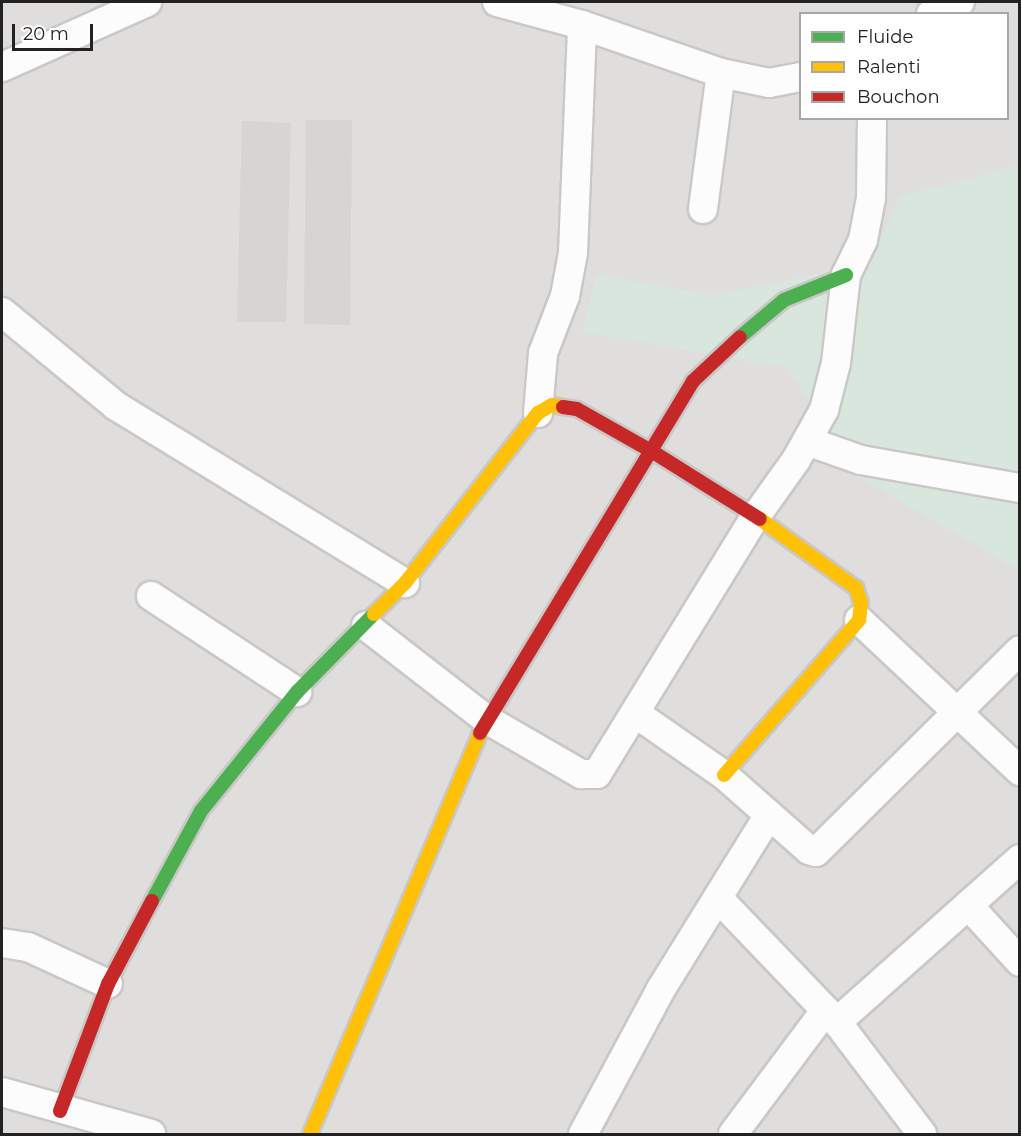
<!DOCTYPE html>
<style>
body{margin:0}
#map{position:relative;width:1021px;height:1136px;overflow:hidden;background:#f0eeeb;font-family:Montserrat,sans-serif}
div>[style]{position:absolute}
.residential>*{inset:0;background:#dfdedc}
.wetland>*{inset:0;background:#d9e6de}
.building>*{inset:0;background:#d7d4d2}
.roads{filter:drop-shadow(2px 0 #c9c8c7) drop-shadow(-2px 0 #c9c8c7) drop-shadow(0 2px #c9c8c7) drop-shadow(0 -2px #c9c8c7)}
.street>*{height:28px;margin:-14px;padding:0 14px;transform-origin:14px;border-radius:14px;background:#fdfcfc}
.fast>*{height:14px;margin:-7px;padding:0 7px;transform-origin:7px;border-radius:7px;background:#4caf50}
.slow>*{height:14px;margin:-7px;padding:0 7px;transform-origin:7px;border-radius:7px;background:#ffc107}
.jam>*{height:14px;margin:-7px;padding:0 7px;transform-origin:7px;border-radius:7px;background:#c62828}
span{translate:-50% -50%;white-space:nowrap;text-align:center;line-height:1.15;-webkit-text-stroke:4.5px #fff;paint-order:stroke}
.frame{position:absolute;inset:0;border:3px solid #222;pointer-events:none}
.legend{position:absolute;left:799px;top:12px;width:210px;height:108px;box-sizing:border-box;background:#fff;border:2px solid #a7a7a7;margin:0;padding:8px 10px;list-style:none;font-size:18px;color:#222}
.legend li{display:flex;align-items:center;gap:12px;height:30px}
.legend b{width:30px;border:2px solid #a7a7a7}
.scale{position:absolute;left:12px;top:24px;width:81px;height:27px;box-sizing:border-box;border:3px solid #222;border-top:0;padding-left:8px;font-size:18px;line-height:21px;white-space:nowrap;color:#222;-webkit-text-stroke:4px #fff;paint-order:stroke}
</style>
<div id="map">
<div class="residential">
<i style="clip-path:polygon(evenodd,2px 2px,1019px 2px,1019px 1134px,2px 1134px,2px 2px,800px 14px,1008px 14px,1008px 118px,800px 118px,800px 14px)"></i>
</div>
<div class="wetland">
<i style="clip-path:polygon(1019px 165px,1019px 570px,854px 475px,788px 368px,582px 332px,597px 274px,711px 295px,871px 263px,899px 196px)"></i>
</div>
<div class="building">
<i style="clip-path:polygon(306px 120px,352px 120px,350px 325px,304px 324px)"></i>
<i style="clip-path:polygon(242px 121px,291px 123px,286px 322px,237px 322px)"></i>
</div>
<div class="roads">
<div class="street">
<i style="left:497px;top:2px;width:88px;rotate:15.1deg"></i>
<i style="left:582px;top:25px;width:147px;rotate:19.1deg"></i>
<i style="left:721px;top:73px;width:49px;rotate:11.8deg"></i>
<i style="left:769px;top:83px;width:32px;rotate:-11deg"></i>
<i style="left:931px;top:14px;width:31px;rotate:-22deg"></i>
<i style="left:2px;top:67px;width:159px;rotate:-24.1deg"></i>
<i style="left:703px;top:209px;width:137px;rotate:-82.5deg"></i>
<i style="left:2px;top:312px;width:148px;rotate:39.5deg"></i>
<i style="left:116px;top:406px;width:339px;rotate:31.5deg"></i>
<i style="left:538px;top:413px;width:60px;rotate:-85.2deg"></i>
<i style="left:543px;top:353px;width:61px;rotate:-68.9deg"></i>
<i style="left:565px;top:296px;width:44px;rotate:-79.5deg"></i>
<i style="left:573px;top:253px;width:228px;rotate:-87.7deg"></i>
<i style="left:807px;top:441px;width:57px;rotate:19.4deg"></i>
<i style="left:861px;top:460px;width:161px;rotate:10deg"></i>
<i style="left:151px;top:596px;width:175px;rotate:33.3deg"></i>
<i style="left:859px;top:620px;width:221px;rotate:43.2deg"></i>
<i style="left:366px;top:626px;width:152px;rotate:37.8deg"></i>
<i style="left:486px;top:719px;width:110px;rotate:30.1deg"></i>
<i style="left:581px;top:774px;width:16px"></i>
<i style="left:597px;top:774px;width:303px;rotate:-58.4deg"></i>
<i style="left:756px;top:516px;width:69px;rotate:-54.5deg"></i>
<i style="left:796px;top:460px;width:57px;rotate:-60.8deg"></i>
<i style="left:824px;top:410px;width:49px;rotate:-75.7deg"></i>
<i style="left:836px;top:363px;width:89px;rotate:-83.5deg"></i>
<i style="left:846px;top:275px;width:39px;rotate:-64deg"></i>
<i style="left:863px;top:240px;width:43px;rotate:-79.2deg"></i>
<i style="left:871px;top:198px;width:80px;rotate:-89.3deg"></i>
<i style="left:635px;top:713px;width:108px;rotate:34.9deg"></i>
<i style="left:724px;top:775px;width:113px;rotate:41.4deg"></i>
<i style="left:809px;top:850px;width:7px;rotate:16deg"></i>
<i style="left:816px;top:852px;width:287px;rotate:-44.7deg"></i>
<i style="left:718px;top:898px;width:172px;rotate:46.2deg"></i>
<i style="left:837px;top:1022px;width:141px;rotate:52.8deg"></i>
<i style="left:968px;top:905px;width:77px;rotate:47.6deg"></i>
<i style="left:2px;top:943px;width:26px;rotate:9deg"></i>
<i style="left:28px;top:947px;width:88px;rotate:24.8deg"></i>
<i style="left:837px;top:1022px;width:245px;rotate:-41.7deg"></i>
<i style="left:2px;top:1092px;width:155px;rotate:15.7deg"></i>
<i style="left:583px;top:1134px;width:165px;rotate:-61.7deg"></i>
<i style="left:661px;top:989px;width:205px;rotate:-58.2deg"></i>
<i style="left:733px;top:1134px;width:154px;rotate:-53.2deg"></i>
</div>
<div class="fast">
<i style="left:740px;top:337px;width:57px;rotate:-40.1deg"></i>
<i style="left:784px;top:300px;width:67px;rotate:-22deg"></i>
<i style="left:152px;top:901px;width:102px;rotate:-61.4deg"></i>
<i style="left:201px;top:811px;width:153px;rotate:-51.1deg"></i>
<i style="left:297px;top:692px;width:110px;rotate:-45.4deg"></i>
</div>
<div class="slow">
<i style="left:374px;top:614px;width:44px;rotate:-45deg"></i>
<i style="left:405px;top:583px;width:216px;rotate:-52deg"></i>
<i style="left:538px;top:413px;width:16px;rotate:-30deg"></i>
<i style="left:552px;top:405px;width:11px;rotate:10deg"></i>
<i style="left:724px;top:775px;width:206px;rotate:-48.9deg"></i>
<i style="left:859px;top:620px;width:17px;rotate:-83deg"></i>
<i style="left:861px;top:603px;width:16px;rotate:-108deg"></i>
<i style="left:856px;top:588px;width:118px;rotate:-144.3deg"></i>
<i style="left:310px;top:1134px;width:436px;rotate:-67deg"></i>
</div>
<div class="jam">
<i style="left:563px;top:407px;width:14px;rotate:8deg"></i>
<i style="left:577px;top:409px;width:87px;rotate:29.5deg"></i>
<i style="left:653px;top:452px;width:126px;rotate:32.1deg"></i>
<i style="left:480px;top:733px;width:411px;rotate:-58.8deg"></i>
<i style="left:693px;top:381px;width:64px;rotate:-43.1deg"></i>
<i style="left:60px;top:1111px;width:136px;rotate:-69.3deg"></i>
<i style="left:108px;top:984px;width:94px;rotate:-62.1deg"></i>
</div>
</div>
<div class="frame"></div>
<ul class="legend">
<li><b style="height:8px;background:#4caf50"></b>Fluide</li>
<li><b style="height:8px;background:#ffc107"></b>Ralenti</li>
<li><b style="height:8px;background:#c62828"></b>Bouchon</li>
</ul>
<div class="scale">20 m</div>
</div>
